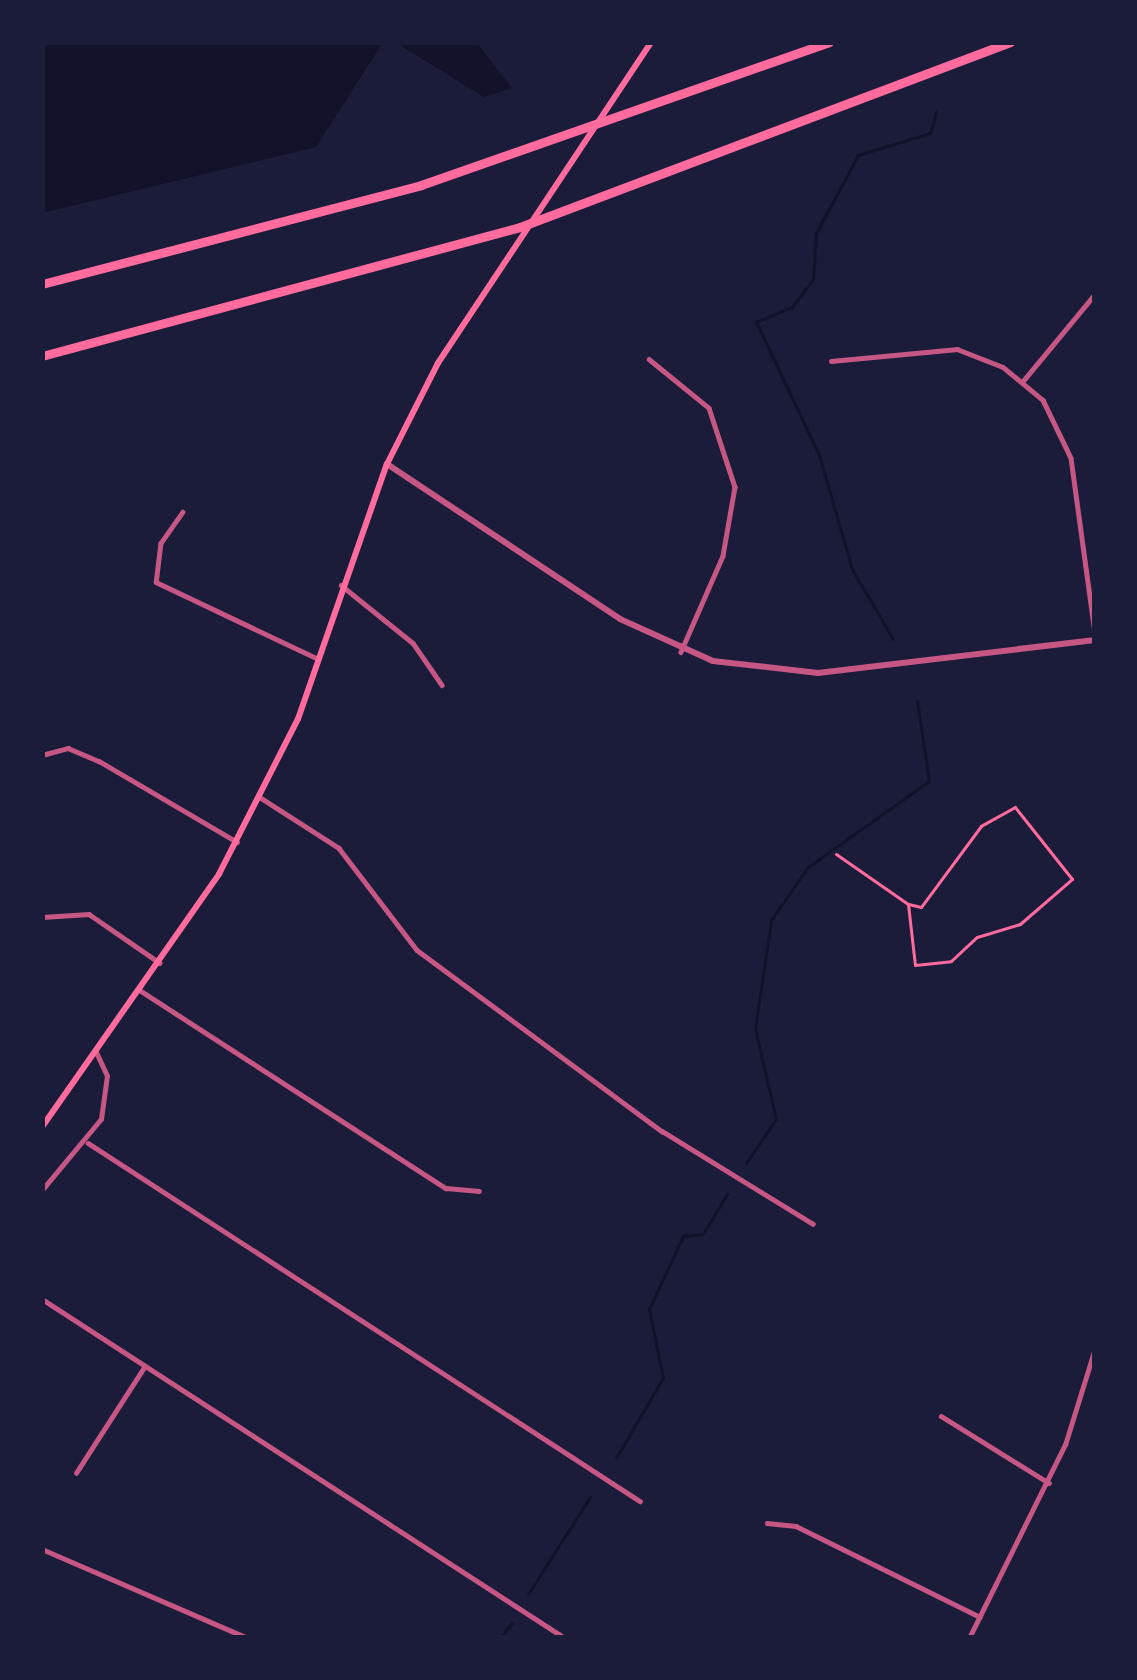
<!DOCTYPE html>
<style>
body{margin:0}
#map{position:relative;width:1137px;height:1680px;overflow:hidden;background:#1b1b3a;font-family:Bitter,serif}
div>[style]{position:absolute}
.water>*{inset:0;background:#12122b}
.stream>*{height:3px;margin:-1.5px;padding:0 1.5px;transform-origin:1.5px;border-radius:1.5px;background:#12122b}
.path>*{height:3px;margin:-1.5px;padding:0 1.5px;transform-origin:1.5px;border-radius:1.5px;background:#ff6b9d}
.minor>*{height:4.5px;margin:-2.25px;padding:0 2.25px;transform-origin:2.25px;border-radius:2.25px;background:#c65784}
.tertiary>*{height:6px;margin:-3px;padding:0 3px;transform-origin:3px;border-radius:3px;background:#c65784}
.secondary>*{height:6px;margin:-3px;padding:0 3px;transform-origin:3px;border-radius:3px;background:#ff6b9d}
.motorway>*{height:9px;margin:-4.5px;padding:0 4.5px;transform-origin:4.5px;border-radius:4.5px;background:#ff6b9d}
span{translate:-50% -50%;white-space:nowrap;text-align:center;line-height:1.15;-webkit-text-stroke:12px #1b1b3a;paint-order:stroke}
.frame{position:absolute;inset:0;border:45px solid #1b1b3a;pointer-events:none}
</style>
<div id="map">
<div class="water">
<i style="clip-path:polygon(42px 42px,383px 42px,316px 147px,42px 213px)"></i>
<i style="clip-path:polygon(395px 42px,476px 42px,512px 88px,484px 97px)"></i>
</div>
<div class="stream">
<i style="left:893px;top:639px;width:81px;rotate:-120.4deg"></i>
<i style="left:852px;top:569px;width:119px;rotate:-106.1deg"></i>
<i style="left:819px;top:455px;width:147px;rotate:-115.3deg"></i>
<i style="left:756px;top:322px;width:39px;rotate:-23deg"></i>
<i style="left:792px;top:307px;width:35px;rotate:-53deg"></i>
<i style="left:813px;top:279px;width:46px;rotate:-86.3deg"></i>
<i style="left:816px;top:233px;width:89px;rotate:-61.7deg"></i>
<i style="left:858px;top:155px;width:75px;rotate:-17deg"></i>
<i style="left:930px;top:133px;width:22px;rotate:-74deg"></i>
<i style="left:746px;top:1163px;width:53px;rotate:-55.7deg"></i>
<i style="left:776px;top:1119px;width:92px;rotate:-103.1deg"></i>
<i style="left:755px;top:1029px;width:110px;rotate:-81.6deg"></i>
<i style="left:771px;top:920px;width:65px;rotate:-55.1deg"></i>
<i style="left:808px;top:867px;width:148px;rotate:-35.4deg"></i>
<i style="left:929px;top:781px;width:81px;rotate:-98.5deg"></i>
<i style="left:616px;top:1458px;width:93px;rotate:-59.6deg"></i>
<i style="left:663px;top:1378px;width:70px;rotate:-101.5deg"></i>
<i style="left:649px;top:1309px;width:81px;rotate:-65deg"></i>
<i style="left:683px;top:1236px;width:20px;rotate:-6deg"></i>
<i style="left:703px;top:1234px;width:47px;rotate:-59deg"></i>
<i style="left:528px;top:1594px;width:115px;rotate:-57.4deg"></i>
<i style="left:499px;top:1638px;width:20px;rotate:-49deg"></i>
</div>
<div class="path">
<i style="left:836px;top:854px;width:88px;rotate:34.8deg"></i>
<i style="left:908px;top:904px;width:61px;rotate:83.5deg"></i>
<i style="left:915px;top:965px;width:36px;rotate:-6deg"></i>
<i style="left:951px;top:961px;width:35px;rotate:-43deg"></i>
<i style="left:977px;top:937px;width:45px;rotate:-16.8deg"></i>
<i style="left:1020px;top:924px;width:69px;rotate:-40.9deg"></i>
<i style="left:1072px;top:879px;width:92px;rotate:-128.4deg"></i>
<i style="left:1015px;top:807px;width:39px;rotate:151deg"></i>
<i style="left:981px;top:826px;width:101px;rotate:126.5deg"></i>
<i style="left:921px;top:907px;width:13px;rotate:-167deg"></i>
</div>
<div class="minor">
<i style="left:649px;top:359px;width:77px;rotate:39.2deg"></i>
<i style="left:709px;top:408px;width:83px;rotate:71.8deg"></i>
<i style="left:735px;top:487px;width:70px;rotate:99.9deg"></i>
<i style="left:723px;top:556px;width:105px;rotate:113.6deg"></i>
<i style="left:831px;top:361px;width:127px;rotate:-5.4deg"></i>
<i style="left:957px;top:349px;width:49px;rotate:21.4deg"></i>
<i style="left:1003px;top:367px;width:52px;rotate:39.5deg"></i>
<i style="left:1043px;top:400px;width:64px;rotate:64.2deg"></i>
<i style="left:1071px;top:458px;width:178px;rotate:82.2deg"></i>
<i style="left:1023px;top:381px;width:113px;rotate:-50.4deg"></i>
<i style="left:183px;top:512px;width:38px;rotate:125deg"></i>
<i style="left:161px;top:543px;width:39px;rotate:97deg"></i>
<i style="left:156px;top:582px;width:177px;rotate:25.4deg"></i>
<i style="left:341px;top:585px;width:92px;rotate:38.9deg"></i>
<i style="left:413px;top:643px;width:51px;rotate:55.4deg"></i>
<i style="left:42px;top:755px;width:27px;rotate:-15deg"></i>
<i style="left:68px;top:748px;width:34px;rotate:23deg"></i>
<i style="left:99px;top:761px;width:160px;rotate:30.4deg"></i>
<i style="left:261px;top:798px;width:93px;rotate:32.7deg"></i>
<i style="left:339px;top:848px;width:128px;rotate:52.6deg"></i>
<i style="left:417px;top:950px;width:305px;rotate:36.5deg"></i>
<i style="left:662px;top:1131px;width:177px;rotate:31.6deg"></i>
<i style="left:42px;top:917px;width:47px;rotate:-3.7deg"></i>
<i style="left:89px;top:914px;width:86px;rotate:34.6deg"></i>
<i style="left:141px;top:991px;width:363px;rotate:32.9deg"></i>
<i style="left:446px;top:1188px;width:33px;rotate:5deg"></i>
<i style="left:88px;top:1143px;width:658px;rotate:32.97deg"></i>
<i style="left:42px;top:1190px;width:92px;rotate:-50.3deg"></i>
<i style="left:101px;top:1119px;width:43px;rotate:-82.1deg"></i>
<i style="left:107px;top:1076px;width:26px;rotate:-115deg"></i>
<i style="left:42px;top:1299px;width:623px;rotate:32.95deg"></i>
<i style="left:941px;top:1416px;width:127px;rotate:31.8deg"></i>
<i style="left:76px;top:1473px;width:127px;rotate:-57.2deg"></i>
<i style="left:767px;top:1523px;width:29px;rotate:6deg"></i>
<i style="left:796px;top:1526px;width:205px;rotate:26.3deg"></i>
<i style="left:42px;top:1549px;width:224px;rotate:23.4deg"></i>
<i style="left:969px;top:1638px;width:216px;rotate:-63.6deg"></i>
<i style="left:1065px;top:1445px;width:102px;rotate:-72.8deg"></i>
</div>
<div class="tertiary">
<i style="left:387px;top:464px;width:280px;rotate:33.6deg"></i>
<i style="left:620px;top:619px;width:102px;rotate:24.3deg"></i>
<i style="left:713px;top:661px;width:106px;rotate:6.5deg"></i>
<i style="left:818px;top:673px;width:279px;rotate:-6.8deg"></i>
</div>
<div class="secondary">
<i style="left:42px;top:1127px;width:309px;rotate:-55deg"></i>
<i style="left:219px;top:874px;width:174px;rotate:-63deg"></i>
<i style="left:298px;top:719px;width:270px;rotate:-70.8deg"></i>
<i style="left:387px;top:464px;width:113px;rotate:-63.2deg"></i>
<i style="left:438px;top:363px;width:385px;rotate:-56.4deg"></i>
</div>
<div class="motorway">
<i style="left:42px;top:284px;width:392px;rotate:-14.6deg"></i>
<i style="left:421px;top:185px;width:432px;rotate:-19.3deg"></i>
<i style="left:42px;top:356px;width:495px;rotate:-15.1deg"></i>
<i style="left:520px;top:227px;width:524px;rotate:-20.68deg"></i>
</div>
<div class="frame"></div>
</div>
